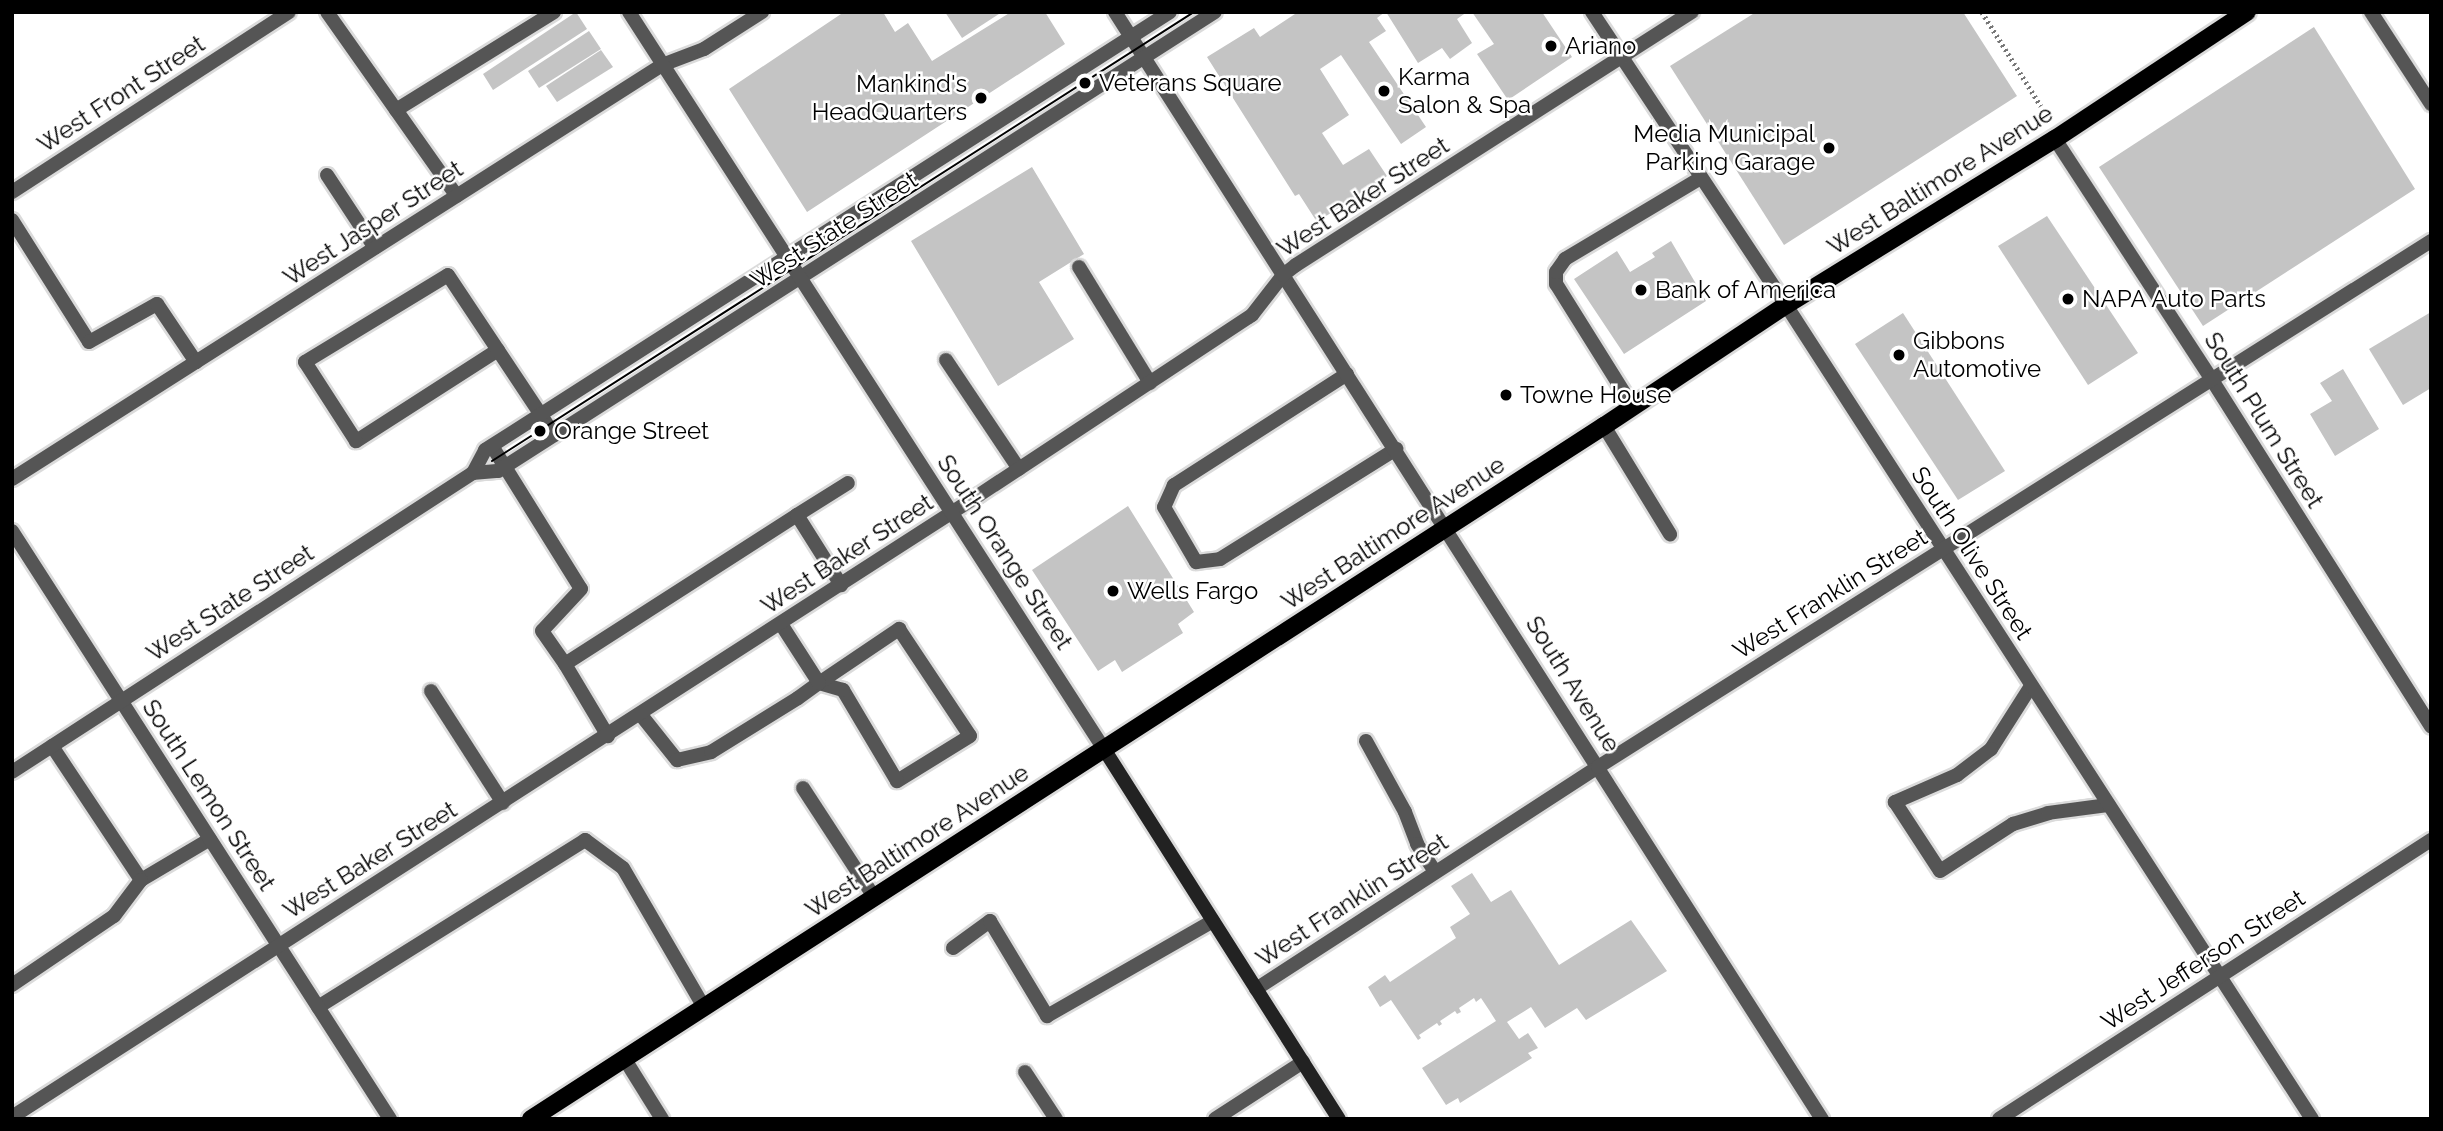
<!DOCTYPE html>
<style>
body{margin:0}
#map{position:relative;width:2443px;height:1131px;overflow:hidden;background:#fff;font-family:Raleway,sans-serif}
div>[style]{position:absolute}
.building>*{inset:0;background:#c4c4c4}
.path>*{height:4.5px;margin-top:-2.25px;transform-origin:0;background:repeating-linear-gradient(90deg,#777 0 2px,transparent 0 5.5px)}
.roads{filter:drop-shadow(2px 0 #dbdbdb) drop-shadow(-2px 0 #dbdbdb) drop-shadow(0 2px #dbdbdb) drop-shadow(0 -2px #dbdbdb)}
.service>*{height:14px;margin:-7px;padding:0 7px;transform-origin:7px;border-radius:7px;background:#555}
.minor>*{height:14px;margin:-7px;padding:0 7px;transform-origin:7px;border-radius:7px;background:#555}
.tertiary>*{height:14px;margin:-7px;padding:0 7px;transform-origin:7px;border-radius:7px;background:#555}
.secondary>*{height:14px;margin:-7px;padding:0 7px;transform-origin:7px;border-radius:7px;background:#222}
.primary>*{height:18px;margin:-9px;padding:0 9px;transform-origin:9px;border-radius:9px;background:#000}
.tram>*{height:2px;margin:-1px;padding:0 1px;transform-origin:1px;border-radius:1px;background:#000}
.dots>*{width:19px;height:19px;translate:-50% -50%;box-sizing:border-box;border:4px solid #fff;border-radius:50%}
span{translate:-50% -50%;white-space:nowrap;text-align:center;line-height:1.15;-webkit-text-stroke:5px #fff;paint-order:stroke}
.poi-label{font-size:24px;color:#000}
.left{translate:0 -50%;text-align:left}
.right{translate:-100% -50%;text-align:right}
.street-label{font-size:24px;color:#000}
.frame{position:absolute;inset:0;border:14px solid #000;pointer-events:none}
</style>
<div id="map">
<div class="building">
<i style="clip-path:polygon(576px 12px,587px 29px,493px 90px,483px 74px)"></i>
<i style="clip-path:polygon(844px 12px,883px 12px,895px 32px,908px 23px,932px 61px,1011px 12px,1045px 12px,1065px 44px,807px 212px,729px 89px)"></i>
<i style="clip-path:polygon(945px 12px,1002px 12px,962px 38px)"></i>
<i style="clip-path:polygon(1298px 12px,1385px 12px,1377px 18px,1386px 31px,1369px 42px,1426px 127px,1401px 144px,1341px 55px,1320px 69px,1349px 115px,1322px 133px,1343px 165px,1369px 149px,1387px 176px,1317px 222px,1299px 194px,1295px 196px,1207px 57px,1254px 28px,1260px 37px)"></i>
<i style="clip-path:polygon(1386px 12px,1467px 12px,1457px 19px,1472px 43px,1450px 59px,1442px 48px,1418px 63px)"></i>
<i style="clip-path:polygon(1472px 12px,1542px 12px,1572px 57px,1508px 100px,1477px 54px,1494px 44px)"></i>
<i style="clip-path:polygon(1756px 12px,1963px 12px,2017px 96px,1784px 245px,1670px 66px)"></i>
<i style="clip-path:polygon(2314px 27px,2415px 189px,2203px 326px,2099px 167px)"></i>
<i style="clip-path:polygon(589px 31px,601px 49px,539px 88px,528px 71px)"></i>
<i style="clip-path:polygon(601px 50px,613px 67px,557px 102px,546px 86px)"></i>
<i style="clip-path:polygon(1032px 167px,1084px 254px,1039px 282px,1074px 339px,998px 386px,911px 241px)"></i>
<i style="clip-path:polygon(2047px 216px,2138px 353px,2088px 385px,1998px 246px)"></i>
<i style="clip-path:polygon(1671px 241px,1706px 301px,1624px 354px,1574px 279px,1617px 251px,1630px 272px,1655px 257px,1652px 253px)"></i>
<i style="clip-path:polygon(2431px 312px,2431px 388px,2403px 405px,2369px 349px)"></i>
<i style="clip-path:polygon(1903px 313px,2005px 471px,1958px 500px,1855px 344px)"></i>
<i style="clip-path:polygon(2343px 369px,2379px 429px,2335px 456px,2310px 414px,2332px 401px,2320px 383px)"></i>
<i style="clip-path:polygon(1128px 506px,1194px 612px,1178px 624px,1183px 633px,1122px 672px,1115px 660px,1098px 671px,1032px 570px)"></i>
<i style="clip-path:polygon(1472px 873px,1491px 902px,1511px 890px,1559px 965px,1631px 920px,1667px 971px,1586px 1020px,1577px 1008px,1545px 1028px,1531px 1007px,1507px 1022px,1519px 1039px,1528px 1033px,1538px 1048px,1528px 1053px,1532px 1058px,1460px 1103px,1458px 1098px,1446px 1105px,1422px 1068px,1496px 1021px,1489px 1010px,1481px 998px,1476px 1002px,1474px 998px,1459px 1008px,1461px 1012px,1457px 1014px,1455px 1011px,1440px 1021px,1442px 1024px,1439px 1026px,1437px 1023px,1419px 1035px,1421px 1038px,1418px 1040px,1391px 1000px,1380px 1007px,1368px 987px,1385px 975px,1390px 982px,1456px 938px,1450px 927px,1470px 914px,1451px 886px)"></i>
</div>
<div class="path">
<i style="left:1982px;top:12px;width:111px;rotate:57.9deg"></i>
</div>
<div class="roads">
<div class="service">
<i style="left:327px;top:12px;width:225px;rotate:54.8deg"></i>
<i style="left:396px;top:110px;width:186px;rotate:-31.8deg"></i>
<i style="left:327px;top:175px;width:87px;rotate:56.7deg"></i>
<i style="left:12px;top:220px;width:144px;rotate:57.7deg"></i>
<i style="left:89px;top:342px;width:78px;rotate:-29.2deg"></i>
<i style="left:157px;top:304px;width:70px;rotate:56.1deg"></i>
<i style="left:1079px;top:267px;width:136px;rotate:58.5deg"></i>
<i style="left:498px;top:350px;width:169px;rotate:147.3deg"></i>
<i style="left:356px;top:441px;width:94px;rotate:-122.8deg"></i>
<i style="left:305px;top:362px;width:167px;rotate:-31.3deg"></i>
<i style="left:448px;top:275px;width:168px;rotate:56.4deg"></i>
<i style="left:541px;top:415px;width:24px;rotate:57deg"></i>
<i style="left:946px;top:360px;width:131px;rotate:56.2deg"></i>
<i style="left:1347px;top:374px;width:206px;rotate:147.3deg"></i>
<i style="left:1174px;top:485px;width:24px;rotate:114deg"></i>
<i style="left:1164px;top:507px;width:64px;rotate:59.8deg"></i>
<i style="left:1196px;top:562px;width:24px;rotate:-7deg"></i>
<i style="left:1220px;top:559px;width:208px;rotate:-32deg"></i>
<i style="left:1633px;top:407px;width:145px;rotate:-122deg"></i>
<i style="left:1556px;top:284px;width:12px;rotate:-90deg"></i>
<i style="left:1556px;top:272px;width:16px;rotate:-55deg"></i>
<i style="left:1565px;top:259px;width:158px;rotate:-30.8deg"></i>
<i style="left:1604px;top:426px;width:127px;rotate:58.6deg"></i>
<i style="left:492px;top:446px;width:168px;rotate:58.1deg"></i>
<i style="left:581px;top:589px;width:57px;rotate:132.9deg"></i>
<i style="left:542px;top:631px;width:40px;rotate:55.1deg"></i>
<i style="left:565px;top:664px;width:276px;rotate:-32.7deg"></i>
<i style="left:797px;top:515px;width:83px;rotate:57.8deg"></i>
<i style="left:797px;top:515px;width:60px;rotate:-32.1deg"></i>
<i style="left:899px;top:629px;width:128px;rotate:56.4deg"></i>
<i style="left:970px;top:736px;width:86px;rotate:148.3deg"></i>
<i style="left:897px;top:781px;width:106px;rotate:-120.7deg"></i>
<i style="left:843px;top:690px;width:25px;rotate:-164deg"></i>
<i style="left:819px;top:683px;width:97px;rotate:-34deg"></i>
<i style="left:565px;top:664px;width:84px;rotate:59.2deg"></i>
<i style="left:2031px;top:686px;width:75px;rotate:122.4deg"></i>
<i style="left:1991px;top:749px;width:43px;rotate:142.6deg"></i>
<i style="left:1957px;top:775px;width:68px;rotate:156.5deg"></i>
<i style="left:1895px;top:802px;width:82px;rotate:56.9deg"></i>
<i style="left:1940px;top:871px;width:87px;rotate:-32.8deg"></i>
<i style="left:2013px;top:824px;width:37px;rotate:-17deg"></i>
<i style="left:2048px;top:813px;width:61px;rotate:-7.6deg"></i>
<i style="left:431px;top:691px;width:133px;rotate:57.3deg"></i>
<i style="left:641px;top:715px;width:58px;rotate:51.3deg"></i>
<i style="left:677px;top:760px;width:35px;rotate:-13deg"></i>
<i style="left:711px;top:752px;width:102px;rotate:-31.8deg"></i>
<i style="left:798px;top:698px;width:26px;rotate:-36deg"></i>
<i style="left:819px;top:683px;width:70px;rotate:-122.8deg"></i>
<i style="left:1366px;top:741px;width:81px;rotate:61.2deg"></i>
<i style="left:1405px;top:812px;width:34px;rotate:69deg"></i>
<i style="left:1417px;top:844px;width:33px;rotate:57deg"></i>
<i style="left:52px;top:746px;width:161px;rotate:56.4deg"></i>
<i style="left:141px;top:880px;width:80px;rotate:-30.7deg"></i>
<i style="left:803px;top:788px;width:130px;rotate:56.9deg"></i>
<i style="left:953px;top:948px;width:46px;rotate:-36.1deg"></i>
<i style="left:990px;top:921px;width:111px;rotate:59deg"></i>
<i style="left:1047px;top:1016px;width:191px;rotate:-29.8deg"></i>
<i style="left:12px;top:985px;width:123px;rotate:-34.1deg"></i>
<i style="left:114px;top:916px;width:45px;rotate:-53.1deg"></i>
<i style="left:318px;top:1007px;width:315px;rotate:-32deg"></i>
<i style="left:585px;top:840px;width:47px;rotate:36.4deg"></i>
<i style="left:623px;top:868px;width:161px;rotate:59.8deg"></i>
<i style="left:624px;top:1058px;width:72px;rotate:58.1deg"></i>
<i style="left:1025px;top:1072px;width:56px;rotate:56.6deg"></i>
<i style="left:1215px;top:1119px;width:105px;rotate:-32.9deg"></i>
</div>
<div class="minor">
<i style="left:1115px;top:12px;width:1314px;rotate:57.44deg"></i>
<i style="left:1592px;top:12px;width:351px;rotate:56.5deg"></i>
<i style="left:1786px;top:305px;width:969px;rotate:57.13deg"></i>
<i style="left:2371px;top:12px;width:110px;rotate:56.9deg"></i>
<i style="left:2055px;top:139px;width:288px;rotate:56.9deg"></i>
<i style="left:2212px;top:380px;width:410px;rotate:57.7deg"></i>
<i style="left:12px;top:192px;width:330px;rotate:-33deg"></i>
<i style="left:473px;top:473px;width:26px;rotate:-62deg"></i>
<i style="left:485px;top:450px;width:813px;rotate:-32.6deg"></i>
<i style="left:12px;top:479px;width:771px;rotate:-32.49deg"></i>
<i style="left:662px;top:65px;width:45px;rotate:-20.9deg"></i>
<i style="left:704px;top:49px;width:69px;rotate:-32.5deg"></i>
<i style="left:12px;top:531px;width:699px;rotate:57.26deg"></i>
<i style="left:12px;top:772px;width:549px;rotate:-32.97deg"></i>
<i style="left:473px;top:473px;width:25px;rotate:-5deg"></i>
<i style="left:498px;top:471px;width:851px;rotate:-32.63deg"></i>
<i style="left:1256px;top:989px;width:408px;rotate:-33deg"></i>
<i style="left:1598px;top:767px;width:985px;rotate:-32.27deg"></i>
<i style="left:12px;top:1117px;width:1150px;rotate:-32.75deg"></i>
<i style="left:979px;top:495px;width:327px;rotate:-33.4deg"></i>
<i style="left:1252px;top:315px;width:51px;rotate:-52.2deg"></i>
<i style="left:1283px;top:275px;width:16px;rotate:-38deg"></i>
<i style="left:1296px;top:265px;width:470px;rotate:-32.6deg"></i>
<i style="left:1999px;top:1119px;width:514px;rotate:-32.86deg"></i>
</div>
<div class="tertiary">
<i style="left:629px;top:12px;width:877px;rotate:57.2deg"></i>
</div>
<div class="secondary">
<i style="left:1104px;top:749px;width:438px;rotate:57.6deg"></i>
</div>
<div class="primary">
<i style="left:531px;top:1119px;width:1277px;rotate:-32.86deg"></i>
<i style="left:1604px;top:426px;width:219px;rotate:-33.6deg"></i>
<i style="left:1786px;top:305px;width:316px;rotate:-31.7deg"></i>
<i style="left:2055px;top:139px;width:230px;rotate:-33.5deg"></i>
</div>
</div>
<div class="tram">
<i style="left:492px;top:461px;width:833px;rotate:-32.6deg"></i>
</div>
<div class="dots">
<i style="left:1551px;top:46px;background:#000"></i>
<i style="left:1085px;top:83px;background:#000"></i>
<i style="left:1384px;top:91px;background:#000"></i>
<i style="left:981px;top:98px;background:#000"></i>
<i style="left:1829px;top:148px;background:#000"></i>
<i style="left:1641px;top:290px;background:#000"></i>
<i style="left:2068px;top:299px;background:#000"></i>
<i style="left:1899px;top:355px;background:#000"></i>
<i style="left:1506px;top:395px;background:#000"></i>
<i style="left:540px;top:431px;background:#000"></i>
<i style="left:1113px;top:591px;background:#000"></i>
</div>
<div class="poi-label">
<span class="left" style="left:1565px;top:46px">Ariano</span>
<span class="left" style="left:1398px;top:91px">Karma<br>Salon &amp; Spa</span>
<span class="left" style="left:1099px;top:83px">Veterans Square</span>
<span class="right" style="left:967px;top:98px">Mankind's<br>HeadQuarters</span>
<span class="right" style="left:1815px;top:148px">Media Municipal<br>Parking Garage</span>
<span class="left" style="left:1655px;top:290px">Bank of America</span>
<span class="left" style="left:2082px;top:299px">NAPA Auto Parts</span>
<span class="left" style="left:1913px;top:355px">Gibbons<br>Automotive</span>
<span class="left" style="left:1520px;top:395px">Towne House</span>
<span class="left" style="left:554px;top:431px">Orange Street</span>
<span class="left" style="left:1127px;top:591px">Wells Fargo</span>
</div>
<div class="street-label">
<span style="left:121px;top:94px;rotate:-33deg">West Front Street</span>
<span style="left:1940px;top:180px;rotate:-32deg">West Baltimore Avenue</span>
<span style="left:1363px;top:197px;rotate:-33deg">West Baker Street</span>
<span style="left:373px;top:223px;rotate:-33deg">West Jasper Street</span>
<span style="left:834px;top:230px;rotate:-33deg">West State Street</span>
<span style="left:2264px;top:420px;rotate:58deg">South Plum Street</span>
<span style="left:1393px;top:533px;rotate:-33deg">West Baltimore Avenue</span>
<span style="left:1005px;top:552px;rotate:57deg">South Orange Street</span>
<span style="left:1972px;top:553px;rotate:57deg">South Olive Street</span>
<span style="left:847px;top:554px;rotate:-33deg">West Baker Street</span>
<span style="left:1830px;top:594px;rotate:-32deg">West Franklin Street</span>
<span style="left:230px;top:603px;rotate:-33deg">West State Street</span>
<span style="left:1573px;top:684px;rotate:58deg">South Avenue</span>
<span style="left:209px;top:795px;rotate:57deg">South Lemon Street</span>
<span style="left:917px;top:841px;rotate:-33deg">West Baltimore Avenue</span>
<span style="left:370px;top:860px;rotate:-32deg">West Baker Street</span>
<span style="left:1352px;top:900px;rotate:-33deg">West Franklin Street</span>
<span style="left:2203px;top:960px;rotate:-33deg">West Jefferson Street</span>
</div>
<div class="frame"></div>
</div>
